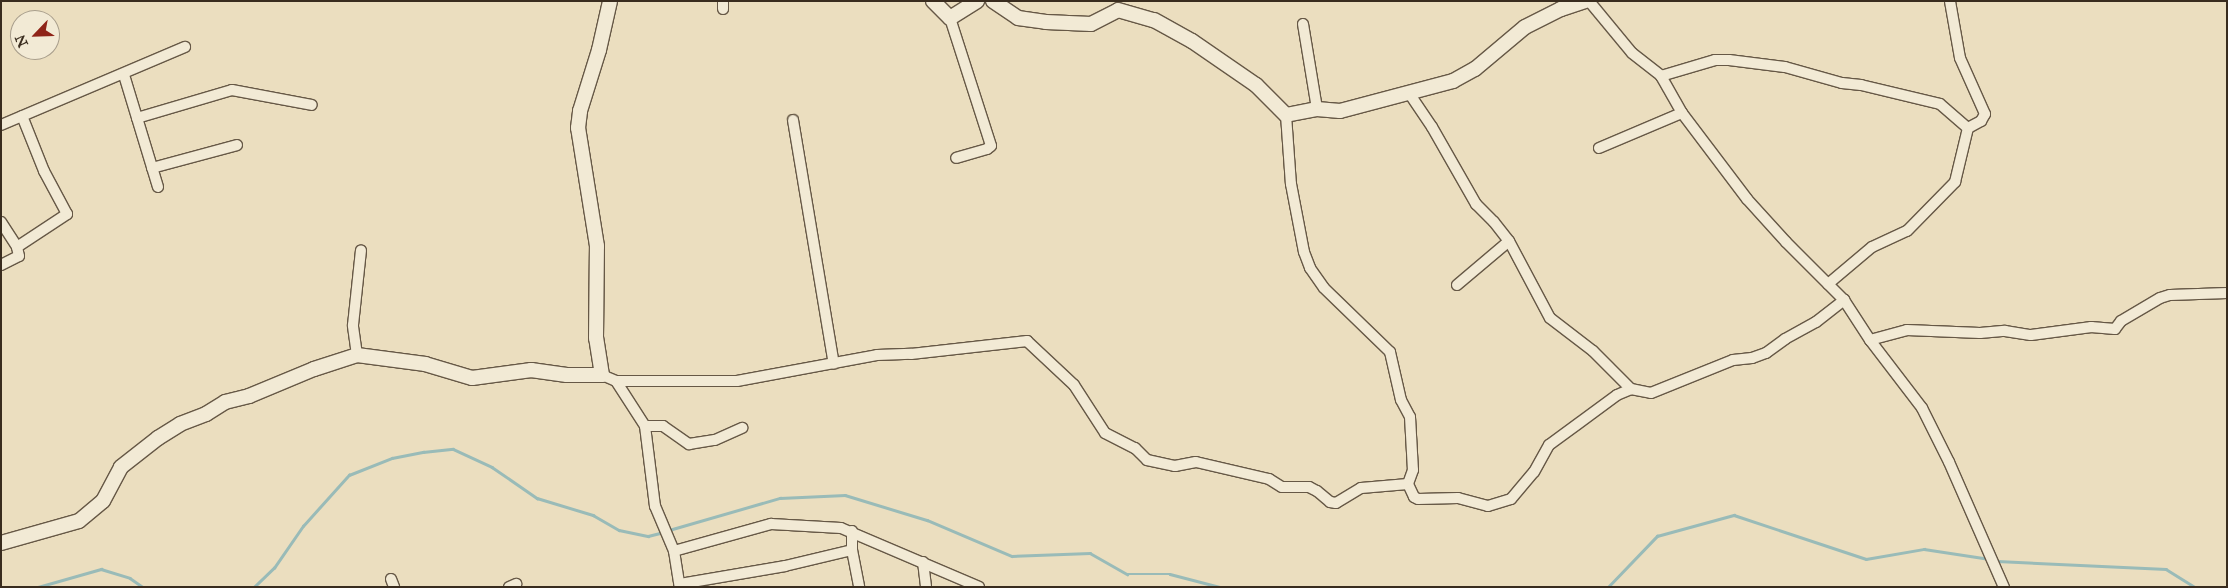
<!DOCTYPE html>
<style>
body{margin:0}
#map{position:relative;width:2228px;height:588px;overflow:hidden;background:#ebdebf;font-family:"IM FELL Great Primer",serif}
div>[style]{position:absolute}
.stream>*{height:2.5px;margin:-1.25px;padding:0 1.25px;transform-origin:1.25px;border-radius:1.25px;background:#99bbb8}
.roads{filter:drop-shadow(1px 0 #665846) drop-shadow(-1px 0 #665846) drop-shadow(0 1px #665846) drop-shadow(0 -1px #665846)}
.street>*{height:10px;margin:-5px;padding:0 5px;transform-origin:5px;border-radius:5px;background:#f2ead5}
.secondary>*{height:14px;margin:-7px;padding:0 7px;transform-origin:7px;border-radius:7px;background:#f2ead5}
span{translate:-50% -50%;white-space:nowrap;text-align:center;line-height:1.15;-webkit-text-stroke:4.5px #f2ead5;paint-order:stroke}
.frame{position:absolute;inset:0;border:2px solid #392c1e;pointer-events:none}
.north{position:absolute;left:10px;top:10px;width:50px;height:50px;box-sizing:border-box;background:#f2ead5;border:1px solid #a89e8c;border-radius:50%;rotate:246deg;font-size:14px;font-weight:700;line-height:20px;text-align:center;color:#392c1e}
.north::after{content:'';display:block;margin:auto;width:18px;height:22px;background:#8f2418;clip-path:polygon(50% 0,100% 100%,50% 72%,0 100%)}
</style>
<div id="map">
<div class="stream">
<i style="left:669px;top:530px;width:116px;rotate:-16.1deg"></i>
<i style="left:780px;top:498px;width:65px;rotate:-2.6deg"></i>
<i style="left:845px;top:495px;width:86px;rotate:17deg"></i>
<i style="left:927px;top:520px;width:92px;rotate:23deg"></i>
<i style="left:1012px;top:556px;width:78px;rotate:-2.2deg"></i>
<i style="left:1090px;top:553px;width:43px;rotate:29.6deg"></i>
<i style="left:1127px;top:574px;width:43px"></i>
<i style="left:1170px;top:574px;width:52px;rotate:14.6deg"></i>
<i style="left:1997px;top:561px;width:169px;rotate:2.7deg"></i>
<i style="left:2166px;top:569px;width:34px;rotate:32deg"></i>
<i style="left:38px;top:587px;width:66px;rotate:-15.9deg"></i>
<i style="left:101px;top:569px;width:30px;rotate:17deg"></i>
<i style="left:130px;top:578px;width:16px;rotate:35deg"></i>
<i style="left:254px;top:587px;width:28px;rotate:-44deg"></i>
<i style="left:274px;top:568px;width:51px;rotate:-55.4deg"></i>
<i style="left:303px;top:526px;width:69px;rotate:-48deg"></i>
<i style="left:349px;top:475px;width:46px;rotate:-21.6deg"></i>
<i style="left:392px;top:458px;width:32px;rotate:-11deg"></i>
<i style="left:423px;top:452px;width:30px;rotate:-6deg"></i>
<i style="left:453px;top:449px;width:43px;rotate:24.8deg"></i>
<i style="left:492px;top:467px;width:55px;rotate:34.6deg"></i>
<i style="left:537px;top:498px;width:59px;rotate:16.9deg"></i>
<i style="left:593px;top:515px;width:30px;rotate:30deg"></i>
<i style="left:619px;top:530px;width:30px;rotate:12deg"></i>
<i style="left:648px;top:536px;width:16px;rotate:-14deg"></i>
<i style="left:1608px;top:587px;width:71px;rotate:-46.1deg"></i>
<i style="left:1657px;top:536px;width:80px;rotate:-15.3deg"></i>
<i style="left:1734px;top:515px;width:139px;rotate:18.4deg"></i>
<i style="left:1866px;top:559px;width:59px;rotate:-9.8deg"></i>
<i style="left:1924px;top:549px;width:66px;rotate:8.7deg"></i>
</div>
<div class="roads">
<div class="street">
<i style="left:723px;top:1px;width:8px;rotate:90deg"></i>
<i style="left:1589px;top:1px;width:67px;rotate:50.4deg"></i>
<i style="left:1632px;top:53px;width:37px;rotate:38deg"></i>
<i style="left:1661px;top:76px;width:43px;rotate:60.4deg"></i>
<i style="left:1682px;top:113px;width:108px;rotate:52.9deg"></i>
<i style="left:1747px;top:199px;width:58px;rotate:47.8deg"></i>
<i style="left:1786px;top:242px;width:82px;rotate:45deg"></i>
<i style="left:1844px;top:300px;width:48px;rotate:57deg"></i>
<i style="left:1870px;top:340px;width:86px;rotate:52.6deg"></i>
<i style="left:1922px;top:408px;width:60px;rotate:63.4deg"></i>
<i style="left:1949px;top:462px;width:137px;rotate:66.3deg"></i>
<i style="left:950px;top:18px;width:134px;rotate:72.2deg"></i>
<i style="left:991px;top:146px;width:5px;rotate:143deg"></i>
<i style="left:987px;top:149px;width:32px;rotate:164deg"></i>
<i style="left:1303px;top:24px;width:86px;rotate:80.6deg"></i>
<i style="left:124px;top:75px;width:117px;rotate:73.1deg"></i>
<i style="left:1661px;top:76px;width:56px;rotate:-16.5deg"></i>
<i style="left:1715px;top:60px;width:14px"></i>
<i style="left:1729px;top:60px;width:56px;rotate:7.1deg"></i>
<i style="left:1785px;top:67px;width:59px;rotate:15.7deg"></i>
<i style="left:1842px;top:83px;width:19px;rotate:6deg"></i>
<i style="left:1861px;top:85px;width:81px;rotate:13.5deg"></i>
<i style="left:1940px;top:104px;width:37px;rotate:41deg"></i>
<i style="left:1968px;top:128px;width:15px;rotate:-28deg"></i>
<i style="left:1981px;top:121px;width:8px;rotate:-60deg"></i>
<i style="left:1985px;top:114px;width:61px;rotate:-114.1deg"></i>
<i style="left:1960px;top:58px;width:58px;rotate:-100deg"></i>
<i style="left:1409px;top:93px;width:41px;rotate:55.9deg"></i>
<i style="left:1432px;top:127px;width:89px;rotate:60.3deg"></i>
<i style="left:1476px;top:204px;width:25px;rotate:45deg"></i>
<i style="left:1494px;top:222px;width:24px;rotate:52deg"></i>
<i style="left:1509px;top:241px;width:87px;rotate:62deg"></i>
<i style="left:1550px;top:318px;width:54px;rotate:37.5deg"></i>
<i style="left:1593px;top:351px;width:54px;rotate:45deg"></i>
<i style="left:1286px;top:115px;width:69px;rotate:85.9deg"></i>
<i style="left:1291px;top:184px;width:69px;rotate:79.2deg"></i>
<i style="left:1304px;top:252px;width:17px;rotate:69deg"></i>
<i style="left:1310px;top:268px;width:24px;rotate:55deg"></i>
<i style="left:1324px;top:288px;width:92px;rotate:44.1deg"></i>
<i style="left:1390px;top:352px;width:49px;rotate:77.1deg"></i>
<i style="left:1401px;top:400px;width:19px;rotate:62deg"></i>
<i style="left:1410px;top:417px;width:53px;rotate:86.8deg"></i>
<i style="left:1413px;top:470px;width:15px;rotate:110deg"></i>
<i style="left:137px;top:118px;width:99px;rotate:-16.4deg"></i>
<i style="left:232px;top:90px;width:81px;rotate:10.6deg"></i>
<i style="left:793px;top:120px;width:247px;rotate:80.5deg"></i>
<i style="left:1px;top:125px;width:200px;rotate:-23deg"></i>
<i style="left:1599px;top:148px;width:90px;rotate:-22.9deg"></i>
<i style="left:152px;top:168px;width:88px;rotate:-15.1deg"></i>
<i style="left:1px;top:222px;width:30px;rotate:57deg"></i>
<i style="left:17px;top:247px;width:60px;rotate:-33.4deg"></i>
<i style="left:67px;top:214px;width:49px;rotate:-118.1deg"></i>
<i style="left:44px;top:171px;width:59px;rotate:-111.8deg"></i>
<i style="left:1px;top:265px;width:20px;rotate:-27deg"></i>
<i style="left:19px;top:256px;width:9px;rotate:-103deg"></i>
<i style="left:1828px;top:284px;width:57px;rotate:-40.1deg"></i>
<i style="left:1872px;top:247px;width:38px;rotate:-25deg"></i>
<i style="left:1907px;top:231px;width:69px;rotate:-45.6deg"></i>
<i style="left:1955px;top:182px;width:56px;rotate:-76.5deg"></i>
<i style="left:1457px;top:285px;width:68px;rotate:-40.2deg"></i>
<i style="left:1870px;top:340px;width:38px;rotate:-15deg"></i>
<i style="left:1907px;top:330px;width:73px;rotate:2.4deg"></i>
<i style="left:1980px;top:333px;width:25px;rotate:-5deg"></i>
<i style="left:2005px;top:331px;width:26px;rotate:9deg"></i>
<i style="left:2031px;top:335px;width:61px;rotate:-7.6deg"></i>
<i style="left:2091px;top:327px;width:24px;rotate:5deg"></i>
<i style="left:2115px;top:329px;width:10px;rotate:-53deg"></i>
<i style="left:2121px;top:321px;width:45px;rotate:-30.5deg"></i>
<i style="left:2160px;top:298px;width:10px;rotate:-17deg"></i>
<i style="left:2170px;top:295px;width:57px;rotate:-2deg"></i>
<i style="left:357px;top:355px;width:30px;rotate:-98deg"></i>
<i style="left:353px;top:325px;width:75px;rotate:-83.9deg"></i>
<i style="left:602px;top:375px;width:15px;rotate:23deg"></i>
<i style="left:616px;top:381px;width:121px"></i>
<i style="left:737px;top:381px;width:142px;rotate:-10.5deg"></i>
<i style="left:877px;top:355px;width:34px;rotate:-2deg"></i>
<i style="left:911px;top:354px;width:117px;rotate:-6.4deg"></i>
<i style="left:1027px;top:341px;width:64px;rotate:43.1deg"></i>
<i style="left:1074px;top:385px;width:57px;rotate:57.1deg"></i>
<i style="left:1105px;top:433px;width:34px;rotate:27deg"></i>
<i style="left:1135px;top:448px;width:17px;rotate:45deg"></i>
<i style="left:1147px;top:460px;width:29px;rotate:12deg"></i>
<i style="left:1175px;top:466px;width:21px;rotate:-11deg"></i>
<i style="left:1196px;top:462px;width:75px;rotate:13.1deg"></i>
<i style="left:1269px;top:479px;width:15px;rotate:32deg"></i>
<i style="left:1282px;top:487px;width:27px"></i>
<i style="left:1309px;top:487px;width:9px;rotate:27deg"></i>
<i style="left:1317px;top:491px;width:17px;rotate:40deg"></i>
<i style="left:1330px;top:502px;width:6px;rotate:9deg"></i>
<i style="left:1336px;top:503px;width:29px;rotate:-31deg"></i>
<i style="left:1361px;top:488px;width:47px;rotate:-4.9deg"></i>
<i style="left:1408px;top:484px;width:14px;rotate:65deg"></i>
<i style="left:1414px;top:497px;width:4px;rotate:27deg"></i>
<i style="left:1418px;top:499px;width:40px;rotate:-1.4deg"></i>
<i style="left:1458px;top:498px;width:31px;rotate:15deg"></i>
<i style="left:1488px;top:506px;width:24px;rotate:-17deg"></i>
<i style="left:1511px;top:499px;width:35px;rotate:-50deg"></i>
<i style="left:1534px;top:472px;width:31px;rotate:-61deg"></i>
<i style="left:1549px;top:445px;width:84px;rotate:-36.3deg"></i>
<i style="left:1617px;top:395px;width:15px;rotate:-23deg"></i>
<i style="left:1631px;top:389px;width:20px;rotate:11deg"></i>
<i style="left:1651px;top:393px;width:88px;rotate:-21.9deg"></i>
<i style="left:1733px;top:360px;width:19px;rotate:-6deg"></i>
<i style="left:1752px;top:358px;width:15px;rotate:-20deg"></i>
<i style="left:1766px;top:353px;width:24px;rotate:-36deg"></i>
<i style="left:1785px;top:339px;width:35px;rotate:-29deg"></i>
<i style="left:1816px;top:322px;width:36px;rotate:-38deg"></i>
<i style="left:616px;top:381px;width:54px;rotate:57.2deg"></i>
<i style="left:645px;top:426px;width:81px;rotate:82.9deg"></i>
<i style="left:655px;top:506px;width:49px;rotate:67.1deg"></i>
<i style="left:674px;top:551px;width:36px;rotate:81deg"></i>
<i style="left:645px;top:426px;width:18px"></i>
<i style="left:663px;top:426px;width:32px;rotate:35deg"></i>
<i style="left:689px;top:444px;width:26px;rotate:-9deg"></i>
<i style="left:715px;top:440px;width:30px;rotate:-24deg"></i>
<i style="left:852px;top:531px;width:19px;rotate:90deg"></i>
<i style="left:852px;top:550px;width:38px;rotate:79deg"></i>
<i style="left:674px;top:551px;width:101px;rotate:-15.6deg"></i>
<i style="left:771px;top:524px;width:70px;rotate:3.3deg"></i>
<i style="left:841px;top:528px;width:150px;rotate:23.1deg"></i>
<i style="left:923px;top:562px;width:25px;rotate:83deg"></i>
<i style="left:391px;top:579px;width:9px;rotate:69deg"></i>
<i style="left:680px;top:584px;width:107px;rotate:-9.7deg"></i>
<i style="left:785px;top:566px;width:69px;rotate:-13.4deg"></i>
<i style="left:509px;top:587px;width:8px;rotate:-23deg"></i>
</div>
<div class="secondary">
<i style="left:933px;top:1px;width:24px;rotate:45deg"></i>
<i style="left:950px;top:18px;width:32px;rotate:-32deg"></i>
<i style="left:993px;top:1px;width:30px;rotate:34deg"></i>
<i style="left:1018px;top:18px;width:28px;rotate:8deg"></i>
<i style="left:1046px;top:22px;width:45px;rotate:2.5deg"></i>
<i style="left:1091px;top:24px;width:30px;rotate:-27deg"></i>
<i style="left:1118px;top:10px;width:37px;rotate:16deg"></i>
<i style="left:1154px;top:20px;width:43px;rotate:28.9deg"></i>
<i style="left:1192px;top:41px;width:78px;rotate:34.5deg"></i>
<i style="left:1256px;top:85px;width:42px;rotate:45deg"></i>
<i style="left:1286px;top:115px;width:32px;rotate:-11deg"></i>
<i style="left:1317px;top:109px;width:23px;rotate:5deg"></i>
<i style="left:1340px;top:111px;width:117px;rotate:-14.9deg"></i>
<i style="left:1453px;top:81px;width:25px;rotate:-29deg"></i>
<i style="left:1475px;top:69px;width:65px;rotate:-40deg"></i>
<i style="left:1525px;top:27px;width:40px;rotate:-26.6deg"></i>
<i style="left:1561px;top:9px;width:26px;rotate:-18deg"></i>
<i style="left:1px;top:543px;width:81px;rotate:-15.8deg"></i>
<i style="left:79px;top:521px;width:31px;rotate:-40deg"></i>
<i style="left:103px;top:501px;width:38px;rotate:-62deg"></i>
<i style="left:121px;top:467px;width:47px;rotate:-38.1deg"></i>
<i style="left:158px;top:438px;width:26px;rotate:-32deg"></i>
<i style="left:180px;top:424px;width:28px;rotate:-21deg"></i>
<i style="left:206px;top:414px;width:22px;rotate:-32deg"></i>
<i style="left:225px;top:402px;width:25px;rotate:-14deg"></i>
<i style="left:249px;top:396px;width:70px;rotate:-22.6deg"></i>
<i style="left:314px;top:369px;width:45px;rotate:-18deg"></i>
<i style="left:357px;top:355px;width:69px;rotate:7.5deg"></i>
<i style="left:425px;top:364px;width:49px;rotate:16.6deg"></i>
<i style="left:472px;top:378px;width:60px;rotate:-7.7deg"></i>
<i style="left:531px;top:370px;width:36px;rotate:8deg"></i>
<i style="left:567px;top:375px;width:35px"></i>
<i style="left:602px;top:375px;width:37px;rotate:-99deg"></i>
<i style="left:596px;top:338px;width:92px;rotate:-89.4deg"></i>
<i style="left:597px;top:246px;width:120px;rotate:-99.1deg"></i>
<i style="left:578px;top:128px;width:17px;rotate:-83deg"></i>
<i style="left:580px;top:111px;width:64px;rotate:-72.7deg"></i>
<i style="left:599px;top:50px;width:50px;rotate:-77.3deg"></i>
</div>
</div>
<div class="frame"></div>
<div class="north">N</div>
</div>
